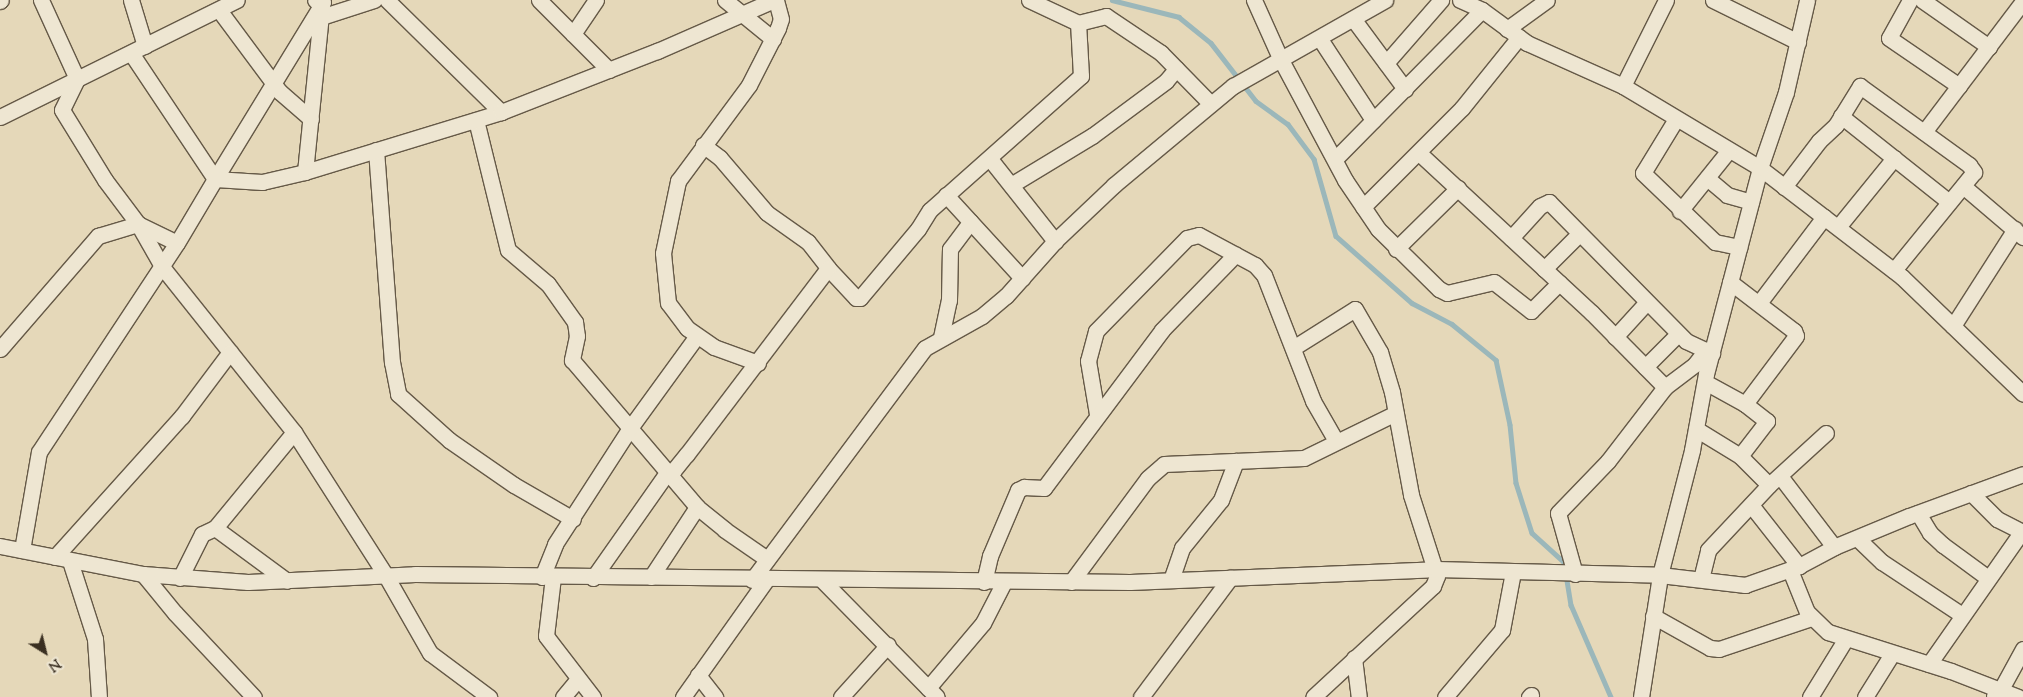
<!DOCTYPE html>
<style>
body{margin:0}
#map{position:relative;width:2023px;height:697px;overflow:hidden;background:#e5d8b9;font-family:"Sorts Mill Goudy",serif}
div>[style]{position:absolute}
.stream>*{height:4.5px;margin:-2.25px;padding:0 2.25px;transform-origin:2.25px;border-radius:2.25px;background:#9bb7ba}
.roads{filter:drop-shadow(1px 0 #655947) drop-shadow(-1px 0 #655947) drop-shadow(0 1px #655947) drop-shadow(0 -1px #655947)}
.minor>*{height:15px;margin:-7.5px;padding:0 7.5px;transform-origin:7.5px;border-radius:7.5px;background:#eee6d2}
span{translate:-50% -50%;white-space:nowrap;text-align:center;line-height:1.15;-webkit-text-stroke:5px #eee6d2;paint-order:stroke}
.north{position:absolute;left:20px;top:627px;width:50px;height:50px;-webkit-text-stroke:4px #eee6d2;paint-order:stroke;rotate:144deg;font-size:14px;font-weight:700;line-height:20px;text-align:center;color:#3a2f21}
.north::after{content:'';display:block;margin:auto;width:18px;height:22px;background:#3a2f21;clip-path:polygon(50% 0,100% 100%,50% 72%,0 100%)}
</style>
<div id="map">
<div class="stream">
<i style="left:1112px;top:0;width:69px;rotate:14.2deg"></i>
<i style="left:1179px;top:17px;width:41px;rotate:39.1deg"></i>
<i style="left:1211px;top:43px;width:73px;rotate:52.2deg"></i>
<i style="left:1256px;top:101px;width:39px;rotate:36deg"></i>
<i style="left:1288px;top:124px;width:44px;rotate:53.4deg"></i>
<i style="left:1314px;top:159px;width:80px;rotate:74.1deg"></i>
<i style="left:1336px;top:236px;width:101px;rotate:41.4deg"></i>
<i style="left:1412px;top:303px;width:45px;rotate:27.7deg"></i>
<i style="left:1452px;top:324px;width:57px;rotate:39.3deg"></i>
<i style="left:1496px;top:360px;width:66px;rotate:77.8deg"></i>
<i style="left:1510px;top:425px;width:58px;rotate:84.1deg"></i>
<i style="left:1516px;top:483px;width:52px;rotate:72.3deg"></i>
<i style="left:1532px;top:533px;width:43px;rotate:42.2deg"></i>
<i style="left:1564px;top:562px;width:44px;rotate:80.8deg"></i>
<i style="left:1571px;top:605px;width:100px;rotate:66.5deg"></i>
</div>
<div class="roads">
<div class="minor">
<i style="left:41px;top:0;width:87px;rotate:65.5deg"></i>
<i style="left:77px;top:79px;width:34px;rotate:116deg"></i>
<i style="left:62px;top:110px;width:82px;rotate:58.4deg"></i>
<i style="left:105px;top:180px;width:55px;rotate:53.1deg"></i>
<i style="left:138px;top:224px;width:51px;rotate:60.4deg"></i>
<i style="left:163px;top:268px;width:210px;rotate:51.4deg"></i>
<i style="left:294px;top:432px;width:171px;rotate:57.4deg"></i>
<i style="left:386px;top:576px;width:89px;rotate:60.3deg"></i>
<i style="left:430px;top:653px;width:74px;rotate:36.7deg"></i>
<i style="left:131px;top:0;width:48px;rotate:73.1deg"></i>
<i style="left:387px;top:0;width:160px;rotate:44.5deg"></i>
<i style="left:539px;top:0;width:99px;rotate:45deg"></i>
<i style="left:725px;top:0;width:62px;rotate:39.1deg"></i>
<i style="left:1029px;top:0;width:54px;rotate:25.1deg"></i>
<i style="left:1078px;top:23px;width:29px;rotate:-14deg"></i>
<i style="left:1106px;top:16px;width:66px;rotate:33.9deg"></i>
<i style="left:1161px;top:53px;width:71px;rotate:45.6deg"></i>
<i style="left:1254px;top:0;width:66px;rotate:65.8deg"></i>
<i style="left:1281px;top:60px;width:136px;rotate:61.9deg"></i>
<i style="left:1345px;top:180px;width:59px;rotate:56deg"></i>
<i style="left:1378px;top:229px;width:86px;rotate:44.5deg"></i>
<i style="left:1439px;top:289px;width:9px;rotate:27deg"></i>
<i style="left:1447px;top:293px;width:48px;rotate:-13.2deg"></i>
<i style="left:1494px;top:282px;width:47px;rotate:38.1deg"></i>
<i style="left:1531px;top:311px;width:40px;rotate:-45deg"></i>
<i style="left:1460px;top:0;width:24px;rotate:24deg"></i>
<i style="left:1482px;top:10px;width:56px;rotate:36.3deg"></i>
<i style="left:1527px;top:43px;width:105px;rotate:24.1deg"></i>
<i style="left:1623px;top:86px;width:160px;rotate:30.9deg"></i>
<i style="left:1760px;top:168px;width:179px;rotate:37.5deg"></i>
<i style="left:1902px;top:277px;width:168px;rotate:44deg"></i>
<i style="left:1713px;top:0;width:95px;rotate:26.3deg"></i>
<i style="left:1910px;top:0;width:43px;rotate:118.9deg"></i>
<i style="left:1889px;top:38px;width:85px;rotate:34.4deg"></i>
<i style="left:1922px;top:0;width:82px;rotate:35deg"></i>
<i style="left:0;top:1px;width:1px;rotate:-45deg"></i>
<i style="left:219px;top:10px;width:102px;rotate:53.4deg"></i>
<i style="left:280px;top:92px;width:41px;rotate:41.1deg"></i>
<i style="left:321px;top:17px;width:56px;rotate:-17.8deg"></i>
<i style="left:1354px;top:20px;width:86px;rotate:53.5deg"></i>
<i style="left:1507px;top:29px;width:49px;rotate:-35.9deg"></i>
<i style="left:573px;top:34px;width:41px;rotate:-55.9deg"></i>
<i style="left:1320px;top:39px;width:97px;rotate:56.8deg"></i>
<i style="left:131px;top:53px;width:151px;rotate:56.3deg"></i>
<i style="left:215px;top:179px;width:207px;rotate:-58.6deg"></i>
<i style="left:323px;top:2px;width:8px;rotate:-166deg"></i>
<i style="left:1386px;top:63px;width:84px;rotate:-48.9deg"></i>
<i style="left:1623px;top:86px;width:96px;rotate:-63.4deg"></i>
<i style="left:1841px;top:116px;width:138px;rotate:38.5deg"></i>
<i style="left:0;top:117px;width:264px;rotate:-26.3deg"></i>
<i style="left:1676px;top:119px;width:63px;rotate:121.4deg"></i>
<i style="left:1643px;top:173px;width:100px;rotate:43.8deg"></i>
<i style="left:1715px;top:242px;width:25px;rotate:12deg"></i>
<i style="left:476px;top:120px;width:134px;rotate:76.2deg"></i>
<i style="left:508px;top:250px;width:52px;rotate:40.4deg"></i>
<i style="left:548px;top:284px;width:47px;rotate:54.6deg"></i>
<i style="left:575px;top:322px;width:14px;rotate:82deg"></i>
<i style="left:577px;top:336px;width:25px;rotate:102deg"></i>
<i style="left:572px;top:360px;width:193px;rotate:49.6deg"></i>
<i style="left:697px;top:507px;width:36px;rotate:39deg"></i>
<i style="left:725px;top:530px;width:51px;rotate:34.6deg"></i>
<i style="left:1924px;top:132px;width:164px;rotate:-52.9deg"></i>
<i style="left:703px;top:145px;width:21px;rotate:37deg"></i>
<i style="left:720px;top:158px;width:72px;rotate:49.5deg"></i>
<i style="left:767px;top:213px;width:50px;rotate:35.3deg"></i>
<i style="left:808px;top:242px;width:33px;rotate:52deg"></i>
<i style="left:828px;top:268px;width:41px;rotate:47deg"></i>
<i style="left:856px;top:298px;width:4px"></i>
<i style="left:860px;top:298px;width:90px;rotate:-50deg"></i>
<i style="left:918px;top:229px;width:22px;rotate:-58deg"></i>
<i style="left:930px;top:210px;width:202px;rotate:-41.6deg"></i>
<i style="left:1081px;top:76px;width:53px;rotate:-93.2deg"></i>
<i style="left:376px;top:150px;width:213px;rotate:85.7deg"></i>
<i style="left:392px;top:362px;width:33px;rotate:79deg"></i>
<i style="left:398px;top:394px;width:69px;rotate:42deg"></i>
<i style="left:449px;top:440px;width:79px;rotate:34.7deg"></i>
<i style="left:514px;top:485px;width:68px;rotate:30deg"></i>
<i style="left:1419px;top:153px;width:236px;rotate:42.8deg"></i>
<i style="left:1592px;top:313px;width:104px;rotate:45.4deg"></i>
<i style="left:990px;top:159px;width:105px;rotate:51.6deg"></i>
<i style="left:1335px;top:159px;width:209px;rotate:-45.4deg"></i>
<i style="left:305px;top:172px;width:167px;rotate:-84.2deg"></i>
<i style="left:1707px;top:178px;width:26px;rotate:40deg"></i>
<i style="left:1727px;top:195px;width:25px;rotate:16deg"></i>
<i style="left:1011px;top:185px;width:95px;rotate:-31.2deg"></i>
<i style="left:1092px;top:136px;width:92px;rotate:-36.6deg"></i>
<i style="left:1166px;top:81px;width:16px;rotate:-50deg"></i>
<i style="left:1963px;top:186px;width:79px;rotate:40.4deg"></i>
<i style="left:1784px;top:187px;width:58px;rotate:-52.7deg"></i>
<i style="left:1819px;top:141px;width:23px;rotate:-43deg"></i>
<i style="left:1836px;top:125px;width:46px;rotate:-58.4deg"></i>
<i style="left:1860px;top:86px;width:135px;rotate:35.9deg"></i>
<i style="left:1969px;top:165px;width:9px;rotate:54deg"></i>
<i style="left:1974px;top:172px;width:127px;rotate:129.2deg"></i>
<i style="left:946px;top:195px;width:113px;rotate:47.5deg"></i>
<i style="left:1363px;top:207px;width:140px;rotate:-45deg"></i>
<i style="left:1462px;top:108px;width:91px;rotate:-51.2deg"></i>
<i style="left:1680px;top:211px;width:78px;rotate:-51.2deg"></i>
<i style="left:1838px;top:227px;width:89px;rotate:-50.9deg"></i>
<i style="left:1511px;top:238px;width:43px;rotate:-47.8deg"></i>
<i style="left:1540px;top:206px;width:10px;rotate:-24deg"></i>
<i style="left:1549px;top:202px;width:195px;rotate:45.4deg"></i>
<i style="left:1686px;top:341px;width:29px;rotate:25deg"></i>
<i style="left:1396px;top:249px;width:87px;rotate:-44.5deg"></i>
<i style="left:1544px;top:269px;width:49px;rotate:-45deg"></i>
<i style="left:1730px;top:282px;width:81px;rotate:37.4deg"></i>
<i style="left:1794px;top:331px;width:5px;rotate:68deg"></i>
<i style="left:1796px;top:336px;width:85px;rotate:126.9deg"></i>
<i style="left:1759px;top:303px;width:108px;rotate:-52.9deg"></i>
<i style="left:1953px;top:326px;width:115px;rotate:-57.4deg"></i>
<i style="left:941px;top:337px;width:38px;rotate:-78deg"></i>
<i style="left:949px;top:300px;width:51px;rotate:-88.9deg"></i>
<i style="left:950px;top:249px;width:34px;rotate:-53deg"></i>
<i style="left:1615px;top:337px;width:46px;rotate:-47.6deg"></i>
<i style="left:1293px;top:348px;width:73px;rotate:-32.2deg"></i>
<i style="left:1355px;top:309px;width:50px;rotate:59.8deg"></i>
<i style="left:1380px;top:352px;width:42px;rotate:73.3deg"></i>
<i style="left:1392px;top:392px;width:105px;rotate:79.5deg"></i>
<i style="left:1411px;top:495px;width:85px;rotate:72.2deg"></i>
<i style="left:1437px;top:576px;width:11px;rotate:112deg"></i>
<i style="left:1433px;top:586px;width:163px;rotate:137.2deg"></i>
<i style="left:0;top:349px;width:150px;rotate:-49.1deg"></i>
<i style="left:98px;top:236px;width:42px;rotate:-16.7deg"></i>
<i style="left:138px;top:224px;width:43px;rotate:26deg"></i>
<i style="left:177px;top:243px;width:74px;rotate:-59.3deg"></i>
<i style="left:215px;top:179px;width:47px;rotate:3.7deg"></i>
<i style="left:262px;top:182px;width:44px;rotate:-13.1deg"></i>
<i style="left:305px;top:172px;width:205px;rotate:-17deg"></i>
<i style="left:501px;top:112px;width:168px;rotate:-21.4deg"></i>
<i style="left:657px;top:51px;width:128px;rotate:-23.6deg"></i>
<i style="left:758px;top:363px;width:47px;rotate:-160deg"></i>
<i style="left:714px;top:347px;width:33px;rotate:-145deg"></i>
<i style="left:687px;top:328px;width:31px;rotate:-127deg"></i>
<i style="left:668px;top:303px;width:50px;rotate:-95.7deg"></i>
<i style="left:663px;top:253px;width:74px;rotate:-78.2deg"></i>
<i style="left:678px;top:181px;width:119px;rotate:-53.5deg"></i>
<i style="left:749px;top:85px;width:64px;rotate:-63deg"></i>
<i style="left:778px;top:28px;width:9px;rotate:-72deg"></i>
<i style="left:781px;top:19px;width:20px;rotate:-105deg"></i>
<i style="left:1645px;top:367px;width:47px;rotate:-45deg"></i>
<i style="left:1705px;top:382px;width:46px;rotate:28.8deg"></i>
<i style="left:1745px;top:404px;width:28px;rotate:38deg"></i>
<i style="left:1767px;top:421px;width:44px;rotate:127.6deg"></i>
<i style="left:1097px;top:414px;width:54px;rotate:-99.6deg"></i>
<i style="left:1088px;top:361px;width:31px;rotate:-75deg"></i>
<i style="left:1096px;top:331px;width:130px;rotate:-45.6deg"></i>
<i style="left:1187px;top:238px;width:12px;rotate:-14deg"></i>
<i style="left:1199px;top:235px;width:64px;rotate:28.2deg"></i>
<i style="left:1255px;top:265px;width:13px;rotate:48deg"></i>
<i style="left:1264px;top:275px;width:135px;rotate:68.7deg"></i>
<i style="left:1313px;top:401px;width:46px;rotate:60.1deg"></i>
<i style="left:1696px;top:429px;width:52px;rotate:31.5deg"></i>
<i style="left:1740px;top:456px;width:41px;rotate:45deg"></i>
<i style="left:1780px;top:476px;width:89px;rotate:52.7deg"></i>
<i style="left:1971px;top:493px;width:37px;rotate:45deg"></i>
<i style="left:1997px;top:519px;width:29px;rotate:27deg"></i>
<i style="left:1751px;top:505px;width:78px;rotate:51.8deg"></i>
<i style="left:1918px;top:513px;width:23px;rotate:59deg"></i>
<i style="left:1930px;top:533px;width:18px;rotate:43deg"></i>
<i style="left:1943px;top:545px;width:56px;rotate:36.3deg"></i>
<i style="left:215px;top:528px;width:89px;rotate:36.4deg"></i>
<i style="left:1857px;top:538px;width:35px;rotate:44deg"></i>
<i style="left:1882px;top:562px;width:96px;rotate:33.5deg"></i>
<i style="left:0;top:546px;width:146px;rotate:11.1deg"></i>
<i style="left:143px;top:574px;width:105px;rotate:4.4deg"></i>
<i style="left:248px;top:582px;width:167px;rotate:-2.7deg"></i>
<i style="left:415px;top:574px;width:715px;rotate:0.64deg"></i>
<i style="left:1130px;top:582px;width:306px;rotate:-2.4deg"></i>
<i style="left:1436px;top:569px;width:224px;rotate:1.5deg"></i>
<i style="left:1660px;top:575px;width:86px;rotate:6.7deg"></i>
<i style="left:1745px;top:585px;width:57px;rotate:-19.4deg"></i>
<i style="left:1799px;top:566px;width:40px;rotate:-28deg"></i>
<i style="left:1834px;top:547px;width:81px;rotate:-22.5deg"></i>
<i style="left:1909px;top:516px;width:121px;rotate:-20.2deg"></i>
<i style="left:22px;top:550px;width:99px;rotate:-80.2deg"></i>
<i style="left:39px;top:452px;width:250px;rotate:-56.6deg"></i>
<i style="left:55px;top:557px;width:190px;rotate:-48deg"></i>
<i style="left:182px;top:416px;width:80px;rotate:-53.1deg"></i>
<i style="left:70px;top:561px;width:82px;rotate:72.2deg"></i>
<i style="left:95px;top:639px;width:58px;rotate:86.1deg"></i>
<i style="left:1790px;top:570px;width:45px;rotate:68deg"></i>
<i style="left:1807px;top:612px;width:29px;rotate:44deg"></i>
<i style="left:1828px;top:632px;width:129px;rotate:17.6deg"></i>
<i style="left:1951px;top:671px;width:72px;rotate:21.2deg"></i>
<i style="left:143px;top:574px;width:50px;rotate:50.6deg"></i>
<i style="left:175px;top:613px;width:115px;rotate:46.8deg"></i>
<i style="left:1575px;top:574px;width:63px;rotate:-105.6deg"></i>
<i style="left:1558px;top:513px;width:72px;rotate:-46.1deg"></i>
<i style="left:1608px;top:461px;width:93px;rotate:-52.4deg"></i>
<i style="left:1665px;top:387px;width:38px;rotate:-37deg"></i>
<i style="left:1695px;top:364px;width:18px;rotate:-52deg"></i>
<i style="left:542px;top:577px;width:35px;rotate:-68deg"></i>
<i style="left:555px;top:544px;width:138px;rotate:-57.1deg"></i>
<i style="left:630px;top:428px;width:112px;rotate:-54deg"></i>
<i style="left:553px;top:577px;width:59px;rotate:96.8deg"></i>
<i style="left:546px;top:636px;width:77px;rotate:52.4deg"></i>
<i style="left:651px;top:577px;width:84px;rotate:-56.7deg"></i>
<i style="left:180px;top:578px;width:49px;rotate:-63.4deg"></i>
<i style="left:202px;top:534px;width:14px;rotate:-25deg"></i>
<i style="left:215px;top:528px;width:124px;rotate:-50.5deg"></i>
<i style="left:593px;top:578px;width:127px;rotate:-54.9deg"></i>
<i style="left:666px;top:474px;width:8px;rotate:-23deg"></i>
<i style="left:673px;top:471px;width:22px;rotate:-51deg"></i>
<i style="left:687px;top:454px;width:233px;rotate:-52.8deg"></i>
<i style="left:821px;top:579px;width:165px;rotate:45.5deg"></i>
<i style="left:1701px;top:579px;width:30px;rotate:-76deg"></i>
<i style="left:1708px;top:550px;width:89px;rotate:-46.8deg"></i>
<i style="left:1769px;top:485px;width:77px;rotate:-42.4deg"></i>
<i style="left:752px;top:580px;width:289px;rotate:-53.3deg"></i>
<i style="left:925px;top:348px;width:65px;rotate:-29.3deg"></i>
<i style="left:982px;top:316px;width:31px;rotate:-40deg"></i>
<i style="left:1006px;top:296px;width:74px;rotate:-48.3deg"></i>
<i style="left:1055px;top:241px;width:81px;rotate:-43.5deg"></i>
<i style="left:1114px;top:185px;width:155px;rotate:-39.8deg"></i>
<i style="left:1233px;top:86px;width:175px;rotate:-29.5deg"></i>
<i style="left:1171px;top:580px;width:34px;rotate:-71deg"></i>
<i style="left:1182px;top:548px;width:62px;rotate:-50.9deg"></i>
<i style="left:1221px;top:500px;width:42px;rotate:-69deg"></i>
<i style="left:984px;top:582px;width:27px;rotate:-77deg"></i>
<i style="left:990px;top:556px;width:72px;rotate:-67deg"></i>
<i style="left:1018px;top:490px;width:7px;rotate:-27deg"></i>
<i style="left:1024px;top:487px;width:20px;rotate:3deg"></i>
<i style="left:1044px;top:488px;width:197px;rotate:-53.2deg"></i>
<i style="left:1162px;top:330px;width:105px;rotate:-45.8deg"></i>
<i style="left:1071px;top:582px;width:129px;rotate:-53.5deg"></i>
<i style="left:1148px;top:478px;width:21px;rotate:-41deg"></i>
<i style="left:1164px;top:464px;width:140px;rotate:-2.5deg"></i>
<i style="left:1304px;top:458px;width:102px;rotate:-26.1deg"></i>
<i style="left:1653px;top:616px;width:65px;rotate:29.3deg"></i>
<i style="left:1710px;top:648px;width:9px;rotate:6deg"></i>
<i style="left:1719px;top:649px;width:97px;rotate:-18.6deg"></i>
<i style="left:1354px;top:658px;width:39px;rotate:83deg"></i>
<i style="left:1929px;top:664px;width:162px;rotate:-55deg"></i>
<i style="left:698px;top:675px;width:28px;rotate:52deg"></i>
<i style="left:928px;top:688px;width:85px;rotate:-49.8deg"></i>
<i style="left:983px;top:623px;width:46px;rotate:-62.9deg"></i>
<i style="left:1994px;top:696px;width:8px;rotate:-40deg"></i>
<i style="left:2000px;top:691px;width:48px;rotate:-61.3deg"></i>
<i style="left:563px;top:697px;width:23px;rotate:-50deg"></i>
<i style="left:683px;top:697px;width:143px;rotate:-54.6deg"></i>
<i style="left:841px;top:697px;width:70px;rotate:-47.9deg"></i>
<i style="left:1141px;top:697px;width:149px;rotate:-53.2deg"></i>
<i style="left:1445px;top:697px;width:88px;rotate:-49.6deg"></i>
<i style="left:1502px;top:630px;width:59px;rotate:-79.3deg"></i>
<i style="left:1529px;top:697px;width:3px;rotate:-45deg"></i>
<i style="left:1641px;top:697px;width:123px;rotate:-81.1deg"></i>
<i style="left:1660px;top:575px;width:129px;rotate:-75.6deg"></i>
<i style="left:1692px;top:450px;width:77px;rotate:-79.6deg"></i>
<i style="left:1706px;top:374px;width:213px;rotate:-75.3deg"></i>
<i style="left:1760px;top:168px;width:80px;rotate:-71.1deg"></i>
<i style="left:1786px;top:92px;width:94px;rotate:-77.1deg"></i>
<i style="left:1810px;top:697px;width:67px;rotate:-58.4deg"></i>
<i style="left:1865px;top:697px;width:51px;rotate:-57.9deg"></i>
</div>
</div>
<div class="north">N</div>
</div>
